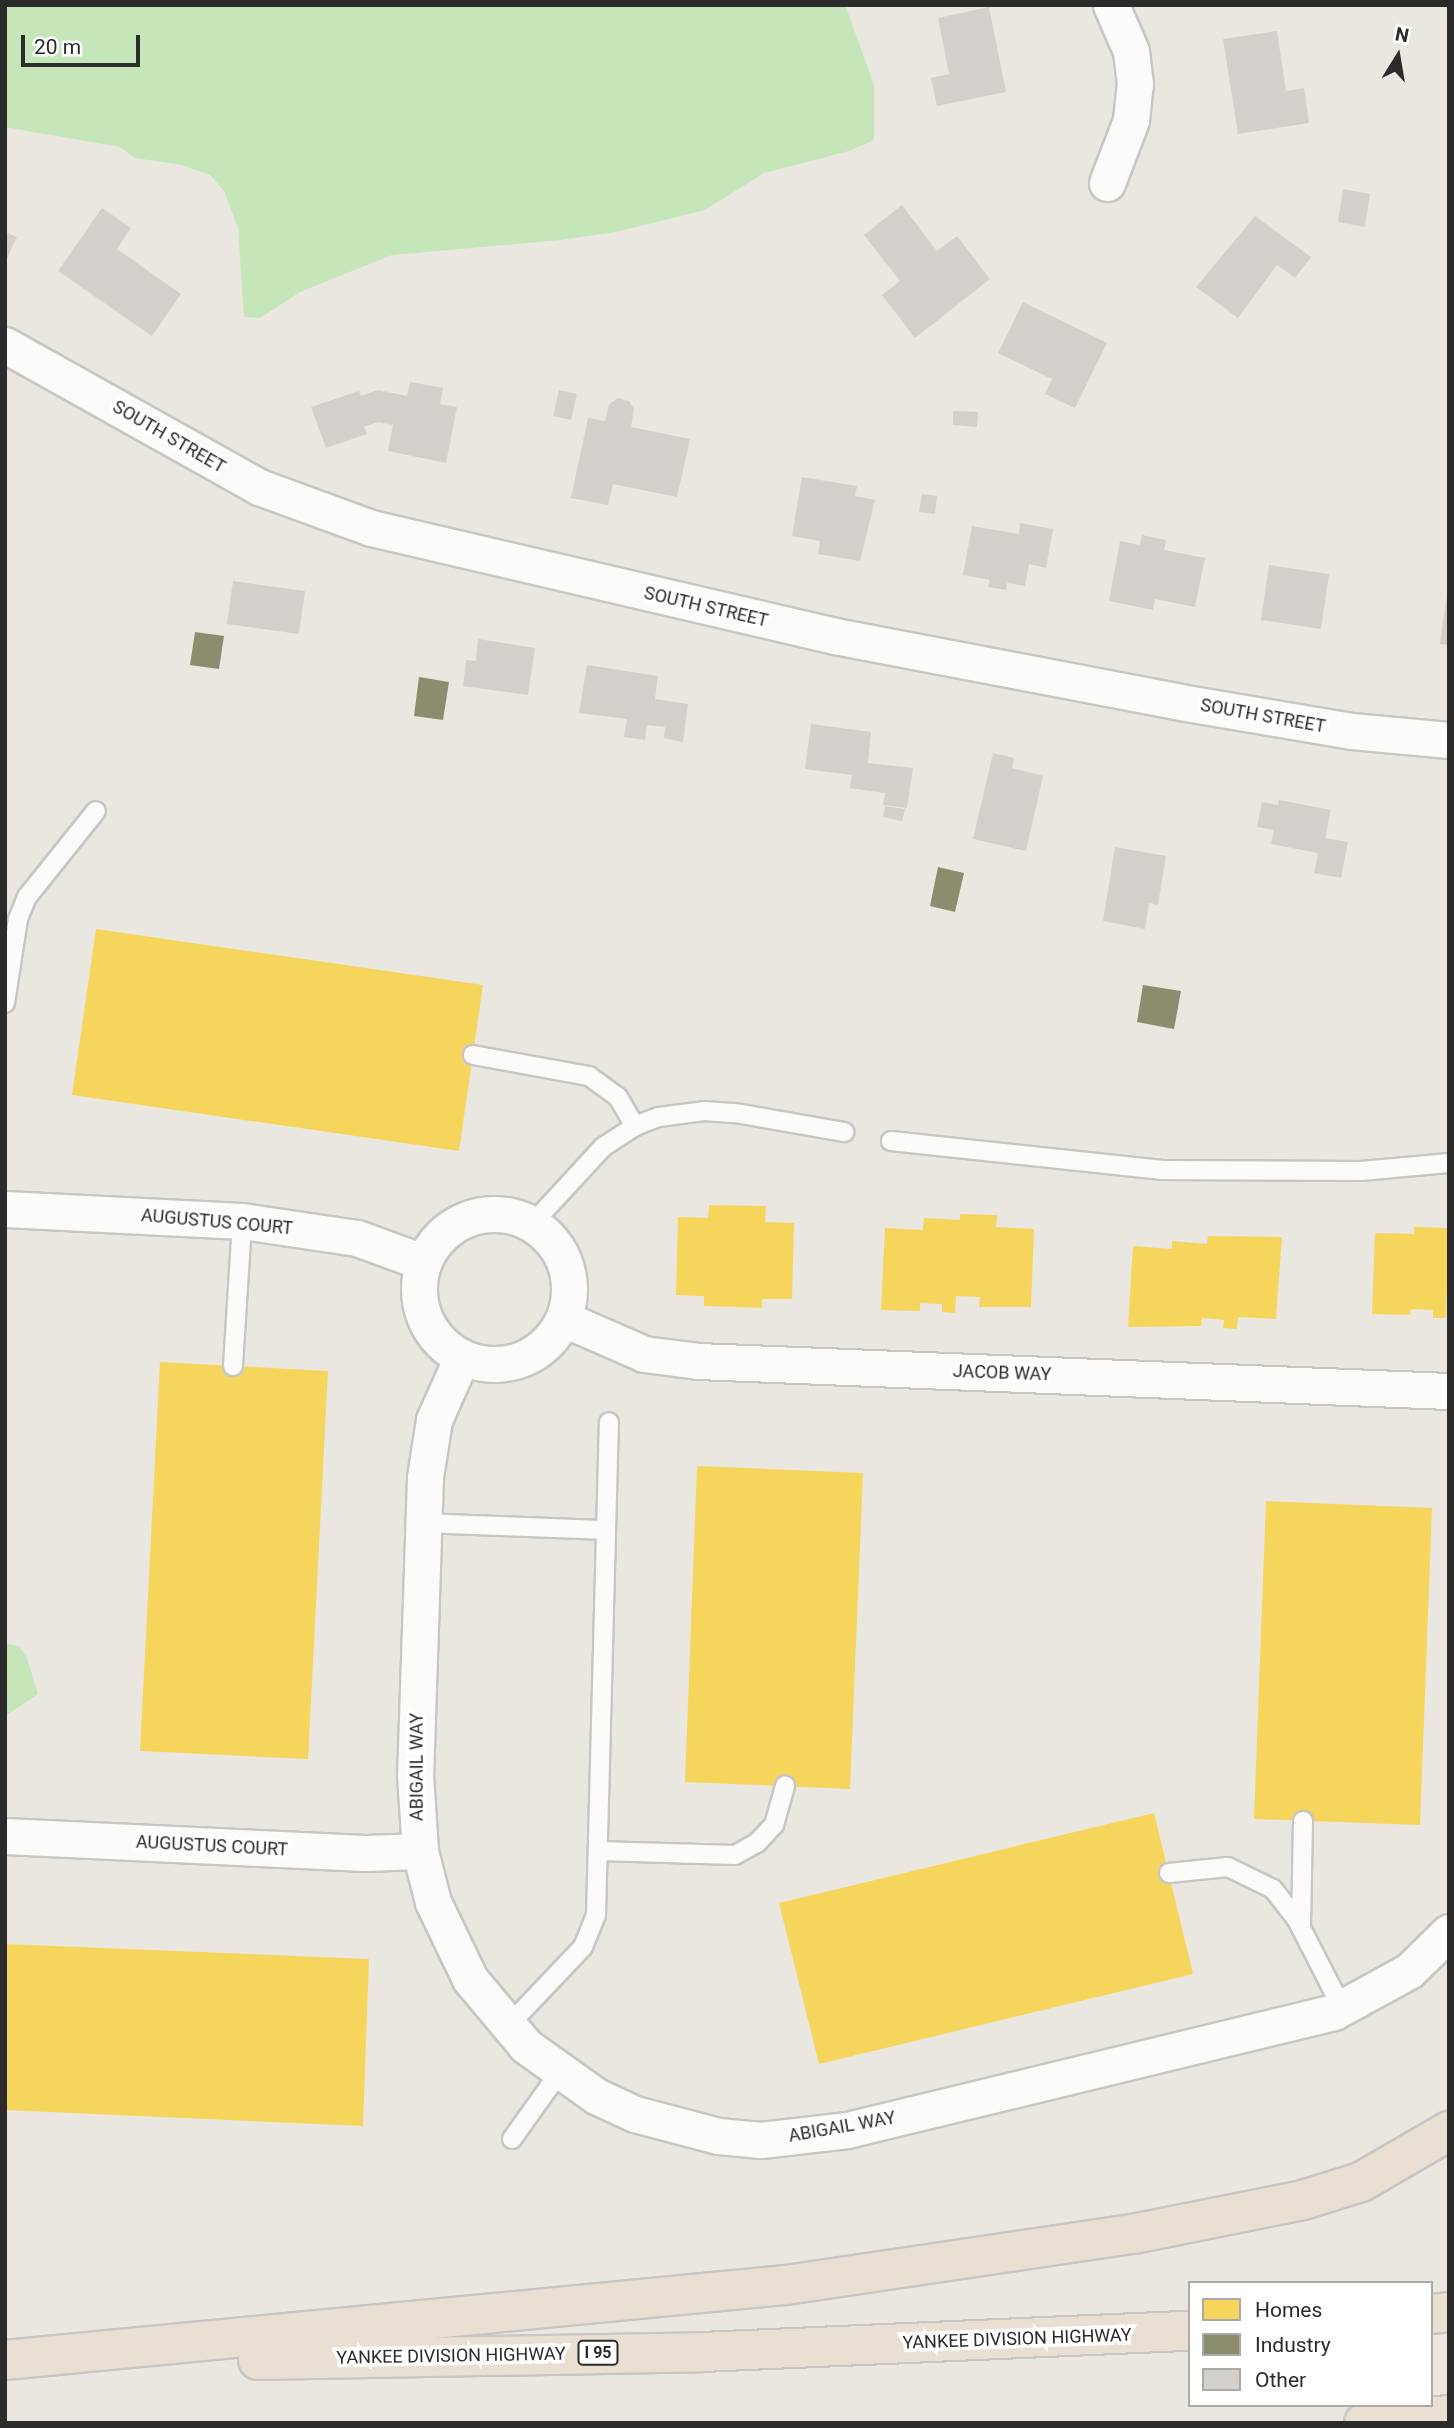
<!DOCTYPE html>
<style>
body{margin:0}
#map{position:relative;width:1454px;height:2428px;overflow:hidden;background:#eae7e0;font-family:Roboto,sans-serif}
div>[style]{position:absolute}
.green>*{inset:0;background:#c5e6b8}
.homes>*{inset:0;background:#f6d55c}
.industry>*{inset:0;background:#8c8c6e}
.building>*{inset:0;background:#d3d0cb}
.roads{filter:drop-shadow(2px 0 #c7c6c5) drop-shadow(-2px 0 #c7c6c5) drop-shadow(0 2px #c7c6c5) drop-shadow(0 -2px #c7c6c5)}
.lane>*{height:18px;margin:-9px;padding:0 9px;transform-origin:9px;border-radius:9px;background:#fcfbfa}
.street>*{height:35px;margin:-17.5px;padding:0 17.5px;transform-origin:17.5px;border-radius:17.5px;background:#fcfbfa}
.street>.ring{margin:-17.5px;padding:0;box-sizing:content-box;background:none;border:35px solid #fcfbfa;border-radius:50%}
.highway>*{height:38px;margin:-19px;padding:0 19px;transform-origin:19px;border-radius:19px;background:#e9e0d3}
span{translate:-50% -50%;white-space:nowrap;text-align:center;line-height:1.15;-webkit-text-stroke:7px #fff;paint-order:stroke}
.shield-label span{padding:2px 5px;background:#fff;border:2px solid;border-radius:5px;-webkit-text-stroke-width:0}
.shield-label{font-size:16px;color:#2b2b2b;font-weight:700}
.street-label{font-size:18px;color:#2b2b2b}
.frame{position:absolute;inset:0;border:7px solid #2b2b2b;pointer-events:none}
.legend{position:absolute;left:1188px;top:2281px;width:245px;height:126px;box-sizing:border-box;background:#fff;border:2px solid #aaa;margin:0;padding:9px 12px;list-style:none;font-size:21px;color:#2b2b2b}
.legend li{display:flex;align-items:center;gap:14px;height:35px}
.legend b{width:35px;border:2px solid #aaa}
.north{position:absolute;left:1363px;top:21px;width:70px;height:70px;-webkit-text-stroke:5px #fff;paint-order:stroke;rotate:11deg;font-size:19px;font-weight:700;line-height:28px;text-align:center;color:#2b2b2b}
.north::after{content:'';display:block;margin:auto;width:24px;height:32px;background:#2b2b2b;clip-path:polygon(50% 0,100% 100%,50% 72%,0 100%)}
.scale{position:absolute;left:21px;top:35px;width:119px;height:32px;box-sizing:border-box;border:4px solid #2b2b2b;border-top:0;padding-left:9px;font-size:21px;line-height:24px;white-space:nowrap;color:#2b2b2b;-webkit-text-stroke:5px #fff;paint-order:stroke}
</style>
<div id="map">
<div class="green">
<i style="clip-path:polygon(5px 5px,845px 5px,874px 84px,874px 140px,849px 151px,764px 173px,705px 210px,616px 232px,560px 240px,392px 255px,300px 292px,260px 318px,244px 317px,238px 228px,224px 191px,210px 175px,182px 165px,135px 158px,120px 147px,5px 127px)"></i>
<i style="clip-path:polygon(7px 1644px,19px 1646px,27px 1658px,38px 1694px,5px 1716px)"></i>
</div>
<div class="homes">
<i style="clip-path:polygon(96px 929px,483px 985px,459px 1151px,72px 1095px)"></i>
<i style="clip-path:polygon(709px 1205px,766px 1206px,765px 1222px,794px 1223px,792px 1299px,762px 1299px,762px 1308px,704px 1306px,704px 1296px,676px 1295px,678px 1217px,708px 1218px)"></i>
<i style="clip-path:polygon(960px 1214px,997px 1215px,996px 1227px,1034px 1229px,1031px 1307px,979px 1307px,980px 1297px,956px 1296px,955px 1313px,942px 1312px,942px 1304px,920px 1303px,920px 1311px,881px 1310px,885px 1228px,923px 1230px,924px 1218px,960px 1220px)"></i>
<i style="clip-path:polygon(1414px 1227px,1449px 1228px,1446px 1318px,1433px 1318px,1433px 1310px,1411px 1309px,1410px 1315px,1372px 1314px,1375px 1233px,1414px 1234px)"></i>
<i style="clip-path:polygon(1208px 1236px,1282px 1237px,1276px 1319px,1238px 1317px,1237px 1329px,1223px 1328px,1224px 1320px,1202px 1318px,1201px 1326px,1128px 1327px,1133px 1246px,1172px 1249px,1172px 1241px,1207px 1244px)"></i>
<i style="clip-path:polygon(160px 1362px,328px 1371px,308px 1759px,140px 1751px)"></i>
<i style="clip-path:polygon(697px 1466px,863px 1473px,850px 1789px,685px 1782px)"></i>
<i style="clip-path:polygon(1266px 1501px,1432px 1508px,1420px 1825px,1254px 1819px)"></i>
<i style="clip-path:polygon(1154px 1813px,1193px 1974px,819px 2064px,779px 1903px)"></i>
<i style="clip-path:polygon(5px 1944px,369px 1959px,363px 2126px,5px 2110px)"></i>
</div>
<div class="industry">
<i style="clip-path:polygon(195px 632px,224px 636px,219px 669px,190px 665px)"></i>
<i style="clip-path:polygon(419px 677px,449px 682px,443px 720px,414px 716px)"></i>
<i style="clip-path:polygon(938px 867px,964px 873px,955px 912px,930px 906px)"></i>
<i style="clip-path:polygon(1143px 985px,1181px 991px,1174px 1029px,1137px 1022px)"></i>
</div>
<div class="building">
<i style="clip-path:polygon(989px 7px,1006px 92px,937px 106px,931px 78px,949px 74px,938px 18px)"></i>
<i style="clip-path:polygon(1277px 31px,1286px 91px,1304px 88px,1309px 123px,1238px 134px,1223px 39px)"></i>
<i style="clip-path:polygon(1343px 189px,1370px 194px,1365px 227px,1338px 222px)"></i>
<i style="clip-path:polygon(902px 205px,937px 251px,957px 236px,990px 279px,915px 338px,882px 295px,900px 281px,864px 235px)"></i>
<i style="clip-path:polygon(102px 208px,131px 228px,117px 249px,181px 294px,152px 336px,58px 271px)"></i>
<i style="clip-path:polygon(1255px 216px,1311px 257px,1295px 278px,1277px 265px,1238px 318px,1196px 287px)"></i>
<i style="clip-path:polygon(5px 232px,17px 237px,5px 263px)"></i>
<i style="clip-path:polygon(1023px 302px,1107px 343px,1075px 408px,1045px 394px,1052px 379px,998px 353px)"></i>
<i style="clip-path:polygon(410px 382px,443px 388px,440px 404px,457px 407px,446px 463px,388px 451px,393px 425px,378px 422px,364px 427px,367px 434px,326px 448px,311px 407px,359px 391px,361px 396px,378px 390px,407px 396px)"></i>
<i style="clip-path:polygon(559px 390px,577px 394px,571px 420px,553px 416px)"></i>
<i style="clip-path:polygon(618px 398px,629px 401px,634px 409px,631px 427px,690px 439px,677px 497px,613px 484px,608px 505px,571px 498px,588px 418px,605px 421px,609px 404px)"></i>
<i style="clip-path:polygon(953px 411px,978px 412px,977px 427px,953px 425px)"></i>
<i style="clip-path:polygon(802px 477px,857px 486px,855px 496px,875px 500px,860px 561px,818px 554px,820px 541px,792px 536px)"></i>
<i style="clip-path:polygon(922px 494px,937px 496px,935px 514px,919px 512px)"></i>
<i style="clip-path:polygon(1020px 523px,1053px 529px,1046px 568px,1029px 564px,1025px 586px,1007px 583px,1006px 590px,988px 587px,990px 580px,963px 575px,972px 526px,1019px 534px)"></i>
<i style="clip-path:polygon(1142px 535px,1166px 540px,1164px 550px,1205px 558px,1195px 607px,1155px 599px,1153px 610px,1109px 601px,1120px 541px,1140px 545px)"></i>
<i style="clip-path:polygon(1269px 565px,1329px 574px,1321px 629px,1261px 620px)"></i>
<i style="clip-path:polygon(233px 581px,305px 591px,299px 634px,227px 624px)"></i>
<i style="clip-path:polygon(1447px 594px,1449px 594px,1449px 645px,1440px 644px)"></i>
<i style="clip-path:polygon(478px 639px,535px 648px,528px 695px,463px 686px,466px 660px,476px 661px)"></i>
<i style="clip-path:polygon(587px 665px,658px 676px,655px 699px,688px 704px,683px 742px,664px 738px,665px 727px,647px 725px,645px 740px,624px 737px,627px 719px,579px 713px)"></i>
<i style="clip-path:polygon(811px 724px,871px 732px,868px 763px,913px 768px,907px 808px,883px 805px,885px 793px,850px 788px,852px 775px,805px 769px)"></i>
<i style="clip-path:polygon(993px 753px,1014px 758px,1012px 768px,1043px 776px,1026px 851px,973px 839px)"></i>
<i style="clip-path:polygon(1279px 800px,1331px 810px,1325px 838px,1348px 842px,1341px 878px,1314px 873px,1318px 853px,1271px 844px,1274px 830px,1257px 827px,1262px 802px,1278px 805px)"></i>
<i style="clip-path:polygon(885px 806px,905px 809px,902px 821px,883px 817px)"></i>
<i style="clip-path:polygon(1115px 847px,1166px 856px,1158px 905px,1149px 903px,1145px 929px,1103px 921px)"></i>
</div>
<div class="roads">
<div class="lane">
<i style="left:5px;top:1003px;width:85px;rotate:-81.2deg"></i>
<i style="left:18px;top:919px;width:24px;rotate:-68deg"></i>
<i style="left:27px;top:897px;width:110px;rotate:-51.3deg"></i>
<i style="left:473px;top:1055px;width:118px;rotate:10.3deg"></i>
<i style="left:589px;top:1076px;width:36px;rotate:36deg"></i>
<i style="left:618px;top:1097px;width:34px;rotate:60deg"></i>
<i style="left:891px;top:1141px;width:273px;rotate:6.1deg"></i>
<i style="left:1162px;top:1170px;width:199px;rotate:0.3deg"></i>
<i style="left:1361px;top:1171px;width:88px;rotate:-5.2deg"></i>
<i style="left:532px;top:1224px;width:105px;rotate:-47.3deg"></i>
<i style="left:603px;top:1147px;width:38px;rotate:-33deg"></i>
<i style="left:635px;top:1126px;width:26px;rotate:-21deg"></i>
<i style="left:659px;top:1117px;width:45px;rotate:-7.6deg"></i>
<i style="left:704px;top:1111px;width:31px;rotate:4deg"></i>
<i style="left:735px;top:1113px;width:111px;rotate:9.9deg"></i>
<i style="left:233px;top:1366px;width:145px;rotate:-86.4deg"></i>
<i style="left:423px;top:1523px;width:183px;rotate:2.2deg"></i>
<i style="left:598px;top:1851px;width:137px;rotate:1.7deg"></i>
<i style="left:735px;top:1855px;width:25px;rotate:-29deg"></i>
<i style="left:757px;top:1843px;width:25px;rotate:-47deg"></i>
<i style="left:774px;top:1825px;width:41px;rotate:-74.2deg"></i>
<i style="left:1169px;top:1873px;width:59px;rotate:-5.8deg"></i>
<i style="left:1228px;top:1867px;width:50px;rotate:26.1deg"></i>
<i style="left:1273px;top:1889px;width:37px;rotate:52deg"></i>
<i style="left:1296px;top:1918px;width:101px;rotate:62.9deg"></i>
<i style="left:1301px;top:1926px;width:105px;rotate:-88.9deg"></i>
<i style="left:507px;top:2027px;width:110px;rotate:-46.5deg"></i>
<i style="left:583px;top:1947px;width:35px;rotate:-68deg"></i>
<i style="left:596px;top:1915px;width:493px;rotate:-88.5deg"></i>
<i style="left:512px;top:2139px;width:81px;rotate:-54.5deg"></i>
</div>
<div class="street">
<i style="left:1107px;top:183px;width:67px;rotate:-69.1deg"></i>
<i style="left:1131px;top:120px;width:36px;rotate:-84deg"></i>
<i style="left:1135px;top:84px;width:33px;rotate:-97deg"></i>
<i style="left:1131px;top:51px;width:50px;rotate:-113.5deg"></i>
<i style="left:5px;top:345px;width:291px;rotate:29.2deg"></i>
<i style="left:259px;top:487px;width:119px;rotate:20.1deg"></i>
<i style="left:371px;top:528px;width:476px;rotate:13.1deg"></i>
<i style="left:835px;top:636px;width:351px;rotate:10.8deg"></i>
<i style="left:1180px;top:702px;width:174px;rotate:9.6deg"></i>
<i style="left:1352px;top:731px;width:97px;rotate:5.3deg"></i>
<i style="left:5px;top:1209px;width:237px;rotate:2.9deg"></i>
<i style="left:242px;top:1221px;width:116px;rotate:8.4deg"></i>
<i style="left:357px;top:1238px;width:70px;rotate:20deg"></i>
<i class="ring" style="left:419px;top:1214px;width:115px;height:115px"></i>
<i style="left:564px;top:1319px;width:87px;rotate:23.6deg"></i>
<i style="left:644px;top:1354px;width:54px;rotate:7.4deg"></i>
<i style="left:698px;top:1361px;width:752px;rotate:2.29deg"></i>
<i style="left:462px;top:1357px;width:69px;rotate:114deg"></i>
<i style="left:434px;top:1420px;width:58px;rotate:99deg"></i>
<i style="left:425px;top:1477px;width:298px;rotate:91.9deg"></i>
<i style="left:415px;top:1775px;width:76px;rotate:86.2deg"></i>
<i style="left:420px;top:1851px;width:53px;rotate:75.7deg"></i>
<i style="left:433px;top:1902px;width:85px;rotate:64.3deg"></i>
<i style="left:470px;top:1979px;width:87px;rotate:50.1deg"></i>
<i style="left:526px;top:2046px;width:86px;rotate:35.5deg"></i>
<i style="left:596px;top:2096px;width:43px;rotate:24.8deg"></i>
<i style="left:635px;top:2114px;width:86px;rotate:14.8deg"></i>
<i style="left:718px;top:2136px;width:43px;rotate:5.3deg"></i>
<i style="left:761px;top:2140px;width:87px;rotate:-6.6deg"></i>
<i style="left:847px;top:2130px;width:501px;rotate:-13.62deg"></i>
<i style="left:1334px;top:2012px;width:85px;rotate:-28.7deg"></i>
<i style="left:1409px;top:1971px;width:56px;rotate:-44.3deg"></i>
<i style="left:5px;top:1836px;width:360px;rotate:2.7deg"></i>
<i style="left:365px;top:1853px;width:55px;rotate:-2.1deg"></i>
</div>
<div class="highway">
<i style="left:1431px;top:2314px;width:18px;rotate:-6deg"></i>
<i style="left:5px;top:2360px;width:785px;rotate:-5.49deg"></i>
<i style="left:786px;top:2285px;width:351px;rotate:-8.4deg"></i>
<i style="left:1133px;top:2234px;width:173px;rotate:-11.3deg"></i>
<i style="left:1303px;top:2200px;width:61px;rotate:-17.2deg"></i>
<i style="left:1361px;top:2182px;width:102px;rotate:-30.1deg"></i>
<i style="left:258px;top:2360px;width:444px;rotate:-1deg"></i>
<i style="left:702px;top:2352px;width:488px;rotate:-2.5deg"></i>
<i style="left:1364px;top:2423px;width:85px;rotate:-5.4deg"></i>
</div>
</div>
<div class="shield-label">
<span style="left:598px;top:2353px">I 95</span>
</div>
<div class="street-label">
<span style="left:169px;top:437px;rotate:30deg">SOUTH STREET</span>
<span style="left:706px;top:607px;rotate:13deg">SOUTH STREET</span>
<span style="left:1263px;top:716px;rotate:10deg">SOUTH STREET</span>
<span style="left:217px;top:1222px;rotate:5deg">AUGUSTUS COURT</span>
<span style="left:1002px;top:1373px;rotate:2deg">JACOB WAY</span>
<span style="left:417px;top:1767px;rotate:-90deg">ABIGAIL WAY</span>
<span style="left:212px;top:1846px;rotate:3deg">AUGUSTUS COURT</span>
<span style="left:842px;top:2127px;rotate:-10deg">ABIGAIL WAY</span>
<span style="left:1017px;top:2339px;rotate:-2deg">YANKEE DIVISION HIGHWAY</span>
<span style="left:451px;top:2356px;rotate:-1deg">YANKEE DIVISION HIGHWAY</span>
</div>
<div class="frame"></div>
<ul class="legend">
<li><b style="height:19px;background:#f6d55c"></b>Homes</li>
<li><b style="height:19px;background:#8c8c6e"></b>Industry</li>
<li><b style="height:19px;background:#d3d0cb"></b>Other</li>
</ul>
<div class="north">N</div>
<div class="scale">20 m</div>
</div>
